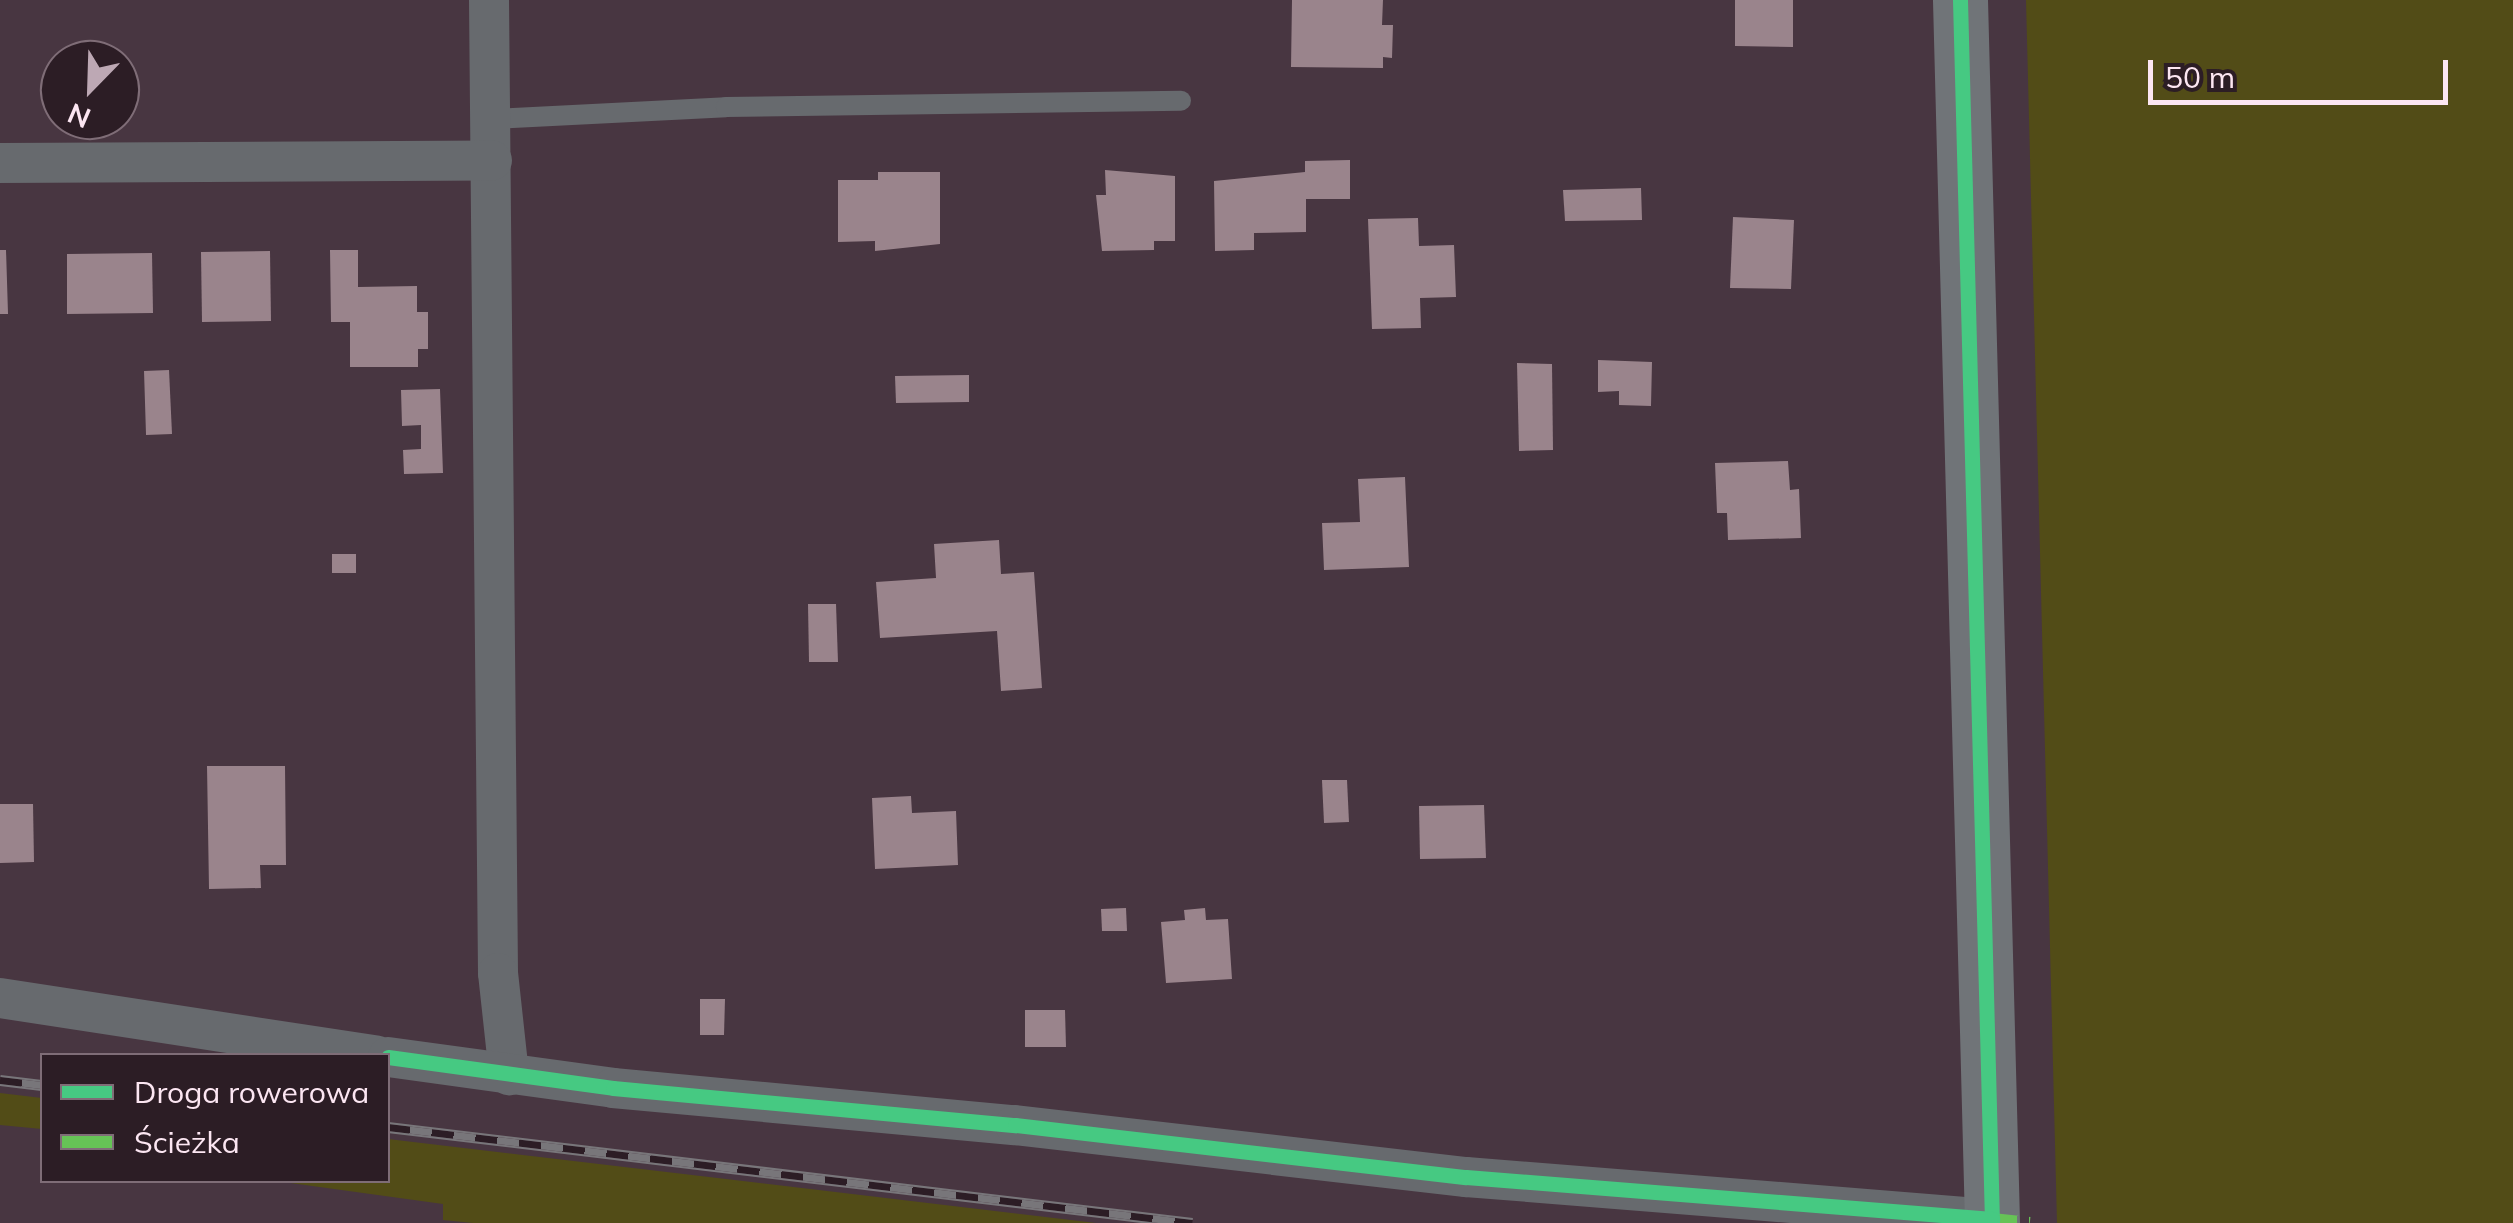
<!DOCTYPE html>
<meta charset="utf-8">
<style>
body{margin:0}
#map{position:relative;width:2513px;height:1223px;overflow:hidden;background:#483641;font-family:Mulish,sans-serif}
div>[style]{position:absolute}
.green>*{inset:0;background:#524c17}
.building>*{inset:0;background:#9a848c}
.lane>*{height:20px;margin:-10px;padding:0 10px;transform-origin:10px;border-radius:10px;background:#676a6e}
.street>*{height:40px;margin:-20px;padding:0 20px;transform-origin:20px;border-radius:20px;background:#676a6e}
.secondary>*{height:55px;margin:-27.5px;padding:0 27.5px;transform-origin:27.5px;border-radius:27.5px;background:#707478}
.rail>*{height:11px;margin-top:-5.5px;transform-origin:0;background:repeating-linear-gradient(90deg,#2c1d25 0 22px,#78767a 0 44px);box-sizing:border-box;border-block:2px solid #78767a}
.quiet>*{height:12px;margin-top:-6px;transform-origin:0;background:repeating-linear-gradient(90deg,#66c356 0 25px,transparent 0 37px)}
.cycleway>*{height:15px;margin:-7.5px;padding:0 7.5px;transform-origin:7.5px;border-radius:7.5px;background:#46c982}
span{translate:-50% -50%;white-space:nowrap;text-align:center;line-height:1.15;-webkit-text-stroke:10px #2c1d25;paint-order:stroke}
.legend{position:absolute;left:40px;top:1053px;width:350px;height:130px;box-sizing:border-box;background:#2c1d25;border:2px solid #7f6d77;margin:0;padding:12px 18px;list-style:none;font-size:30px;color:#fce6f2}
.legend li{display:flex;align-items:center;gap:20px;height:50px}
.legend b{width:50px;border:2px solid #7f6d77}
.north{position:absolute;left:40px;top:40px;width:100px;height:100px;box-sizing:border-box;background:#2c1d25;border:2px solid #7f6d77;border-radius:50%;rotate:203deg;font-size:28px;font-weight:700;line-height:40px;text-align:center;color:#fce6f2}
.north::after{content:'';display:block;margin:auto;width:35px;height:45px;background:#bda8b4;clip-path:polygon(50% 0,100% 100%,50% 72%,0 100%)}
.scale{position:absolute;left:2148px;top:60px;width:300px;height:45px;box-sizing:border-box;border:5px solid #fce6f2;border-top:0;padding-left:12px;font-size:30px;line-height:35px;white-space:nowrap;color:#fce6f2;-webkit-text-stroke:8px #2c1d25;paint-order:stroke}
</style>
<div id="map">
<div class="green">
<i style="clip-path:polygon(2026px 0,2513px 0,2513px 1223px,2057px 1223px)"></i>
<i style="clip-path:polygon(0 1093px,42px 1098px,42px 1129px,0 1125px)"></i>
<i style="clip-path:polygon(388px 1139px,1096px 1223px,473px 1223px,443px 1220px,443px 1204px,276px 1181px,388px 1180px)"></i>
</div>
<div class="building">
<i style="clip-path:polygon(1292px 0,1383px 0,1382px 25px,1393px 25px,1392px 58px,1383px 57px,1383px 68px,1291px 67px)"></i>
<i style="clip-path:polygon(1735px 0,1793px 0,1793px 47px,1735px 46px)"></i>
<i style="clip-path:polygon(1350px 160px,1350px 199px,1306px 199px,1306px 232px,1254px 233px,1254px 250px,1215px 251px,1214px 181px,1305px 172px,1305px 161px)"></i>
<i style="clip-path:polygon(1105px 170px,1175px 176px,1175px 241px,1154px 241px,1154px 250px,1102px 251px,1096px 195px,1106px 195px)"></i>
<i style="clip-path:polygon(878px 172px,940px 172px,940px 244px,875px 251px,875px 241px,838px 242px,838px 180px,878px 180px)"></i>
<i style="clip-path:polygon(1641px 188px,1642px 220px,1565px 221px,1563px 190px)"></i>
<i style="clip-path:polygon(1733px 217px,1794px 220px,1791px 289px,1730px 288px)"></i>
<i style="clip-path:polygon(1418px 218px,1419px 246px,1454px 245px,1456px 297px,1420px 298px,1421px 328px,1372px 329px,1368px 219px)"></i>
<i style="clip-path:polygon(0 250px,6px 250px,8px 314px,0 314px)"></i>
<i style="clip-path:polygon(330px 250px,358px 250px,358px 287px,417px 286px,417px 312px,428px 312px,428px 349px,418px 349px,418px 367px,350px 367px,350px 322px,331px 322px)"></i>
<i style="clip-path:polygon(270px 251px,271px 321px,202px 322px,201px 252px)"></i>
<i style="clip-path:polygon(152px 253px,153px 313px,67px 314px,67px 254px)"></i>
<i style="clip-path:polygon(1598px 360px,1652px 362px,1651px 406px,1619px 405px,1619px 391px,1598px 392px)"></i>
<i style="clip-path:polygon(1517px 363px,1552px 364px,1553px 450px,1519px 451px)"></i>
<i style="clip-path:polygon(169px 370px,172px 434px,146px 435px,144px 371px)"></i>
<i style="clip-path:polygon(969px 375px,969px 402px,896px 403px,895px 376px)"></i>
<i style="clip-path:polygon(440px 389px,443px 473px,404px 474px,403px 450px,421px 449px,421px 425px,402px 426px,401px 390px)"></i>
<i style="clip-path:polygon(1788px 461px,1790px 490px,1799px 489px,1801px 538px,1728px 540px,1727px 513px,1717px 513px,1715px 463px)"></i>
<i style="clip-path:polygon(1405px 477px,1409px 567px,1324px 570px,1322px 523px,1360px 522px,1358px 479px)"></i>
<i style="clip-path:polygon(999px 540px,1001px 574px,1034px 572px,1042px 688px,1001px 691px,997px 631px,880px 638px,876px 582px,936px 578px,934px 544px)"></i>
<i style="clip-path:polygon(332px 554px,356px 554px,356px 573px,332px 573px)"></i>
<i style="clip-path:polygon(808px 604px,836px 604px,838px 662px,809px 662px)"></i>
<i style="clip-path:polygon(207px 766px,285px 766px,286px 865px,260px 865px,261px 888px,209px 889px)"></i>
<i style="clip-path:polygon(1322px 780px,1347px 780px,1349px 822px,1324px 823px)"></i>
<i style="clip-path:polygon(911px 796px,912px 813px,956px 811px,958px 865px,875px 869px,872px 798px)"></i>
<i style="clip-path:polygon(0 804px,33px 804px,34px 862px,0 863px)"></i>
<i style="clip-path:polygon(1484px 805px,1486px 858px,1420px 859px,1419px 806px)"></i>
<i style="clip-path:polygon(1126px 908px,1127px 931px,1102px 931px,1101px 909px)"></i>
<i style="clip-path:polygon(1205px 908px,1206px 920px,1228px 919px,1232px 979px,1166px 983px,1161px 922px,1185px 920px,1184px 910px)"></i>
<i style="clip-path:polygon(700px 999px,725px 999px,724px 1035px,700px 1035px)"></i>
<i style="clip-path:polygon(1025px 1010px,1065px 1010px,1066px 1047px,1025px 1047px)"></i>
</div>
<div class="lane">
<i style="left:492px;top:119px;width:234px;rotate:-2.9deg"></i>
<i style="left:726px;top:107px;width:455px;rotate:-0.8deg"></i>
</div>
<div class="street">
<i style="left:489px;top:0;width:973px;rotate:89.47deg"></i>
<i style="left:498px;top:973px;width:103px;rotate:83.8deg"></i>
<i style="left:0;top:163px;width:492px;rotate:-0.3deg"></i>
<i style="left:0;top:998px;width:381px;rotate:8.7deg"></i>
<i style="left:388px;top:1057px;width:227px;rotate:7.8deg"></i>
<i style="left:613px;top:1088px;width:404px;rotate:5.3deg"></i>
<i style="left:1015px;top:1125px;width:454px;rotate:6.6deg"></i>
<i style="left:1466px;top:1177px;width:528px;rotate:4.57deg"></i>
</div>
<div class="secondary">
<i style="left:1960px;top:0;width:1223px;rotate:88.5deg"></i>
</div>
<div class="rail">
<i style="left:0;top:1080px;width:42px;rotate:6.8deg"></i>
<i style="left:388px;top:1127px;width:810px;rotate:6.81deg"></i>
</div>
<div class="quiet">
<i style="left:1992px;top:1219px;width:38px;rotate:6deg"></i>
</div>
<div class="cycleway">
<i style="left:1960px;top:0;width:1223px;rotate:88.5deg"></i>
<i style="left:388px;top:1057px;width:227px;rotate:7.8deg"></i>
<i style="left:613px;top:1088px;width:404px;rotate:5.3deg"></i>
<i style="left:1015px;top:1125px;width:454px;rotate:6.6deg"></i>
<i style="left:1466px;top:1177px;width:528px;rotate:4.57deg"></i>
</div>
<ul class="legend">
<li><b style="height:12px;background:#46c982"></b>Droga rowerowa</li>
<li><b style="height:12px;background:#66c356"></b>Ścieżka</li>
</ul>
<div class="north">N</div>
<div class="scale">50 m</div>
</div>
